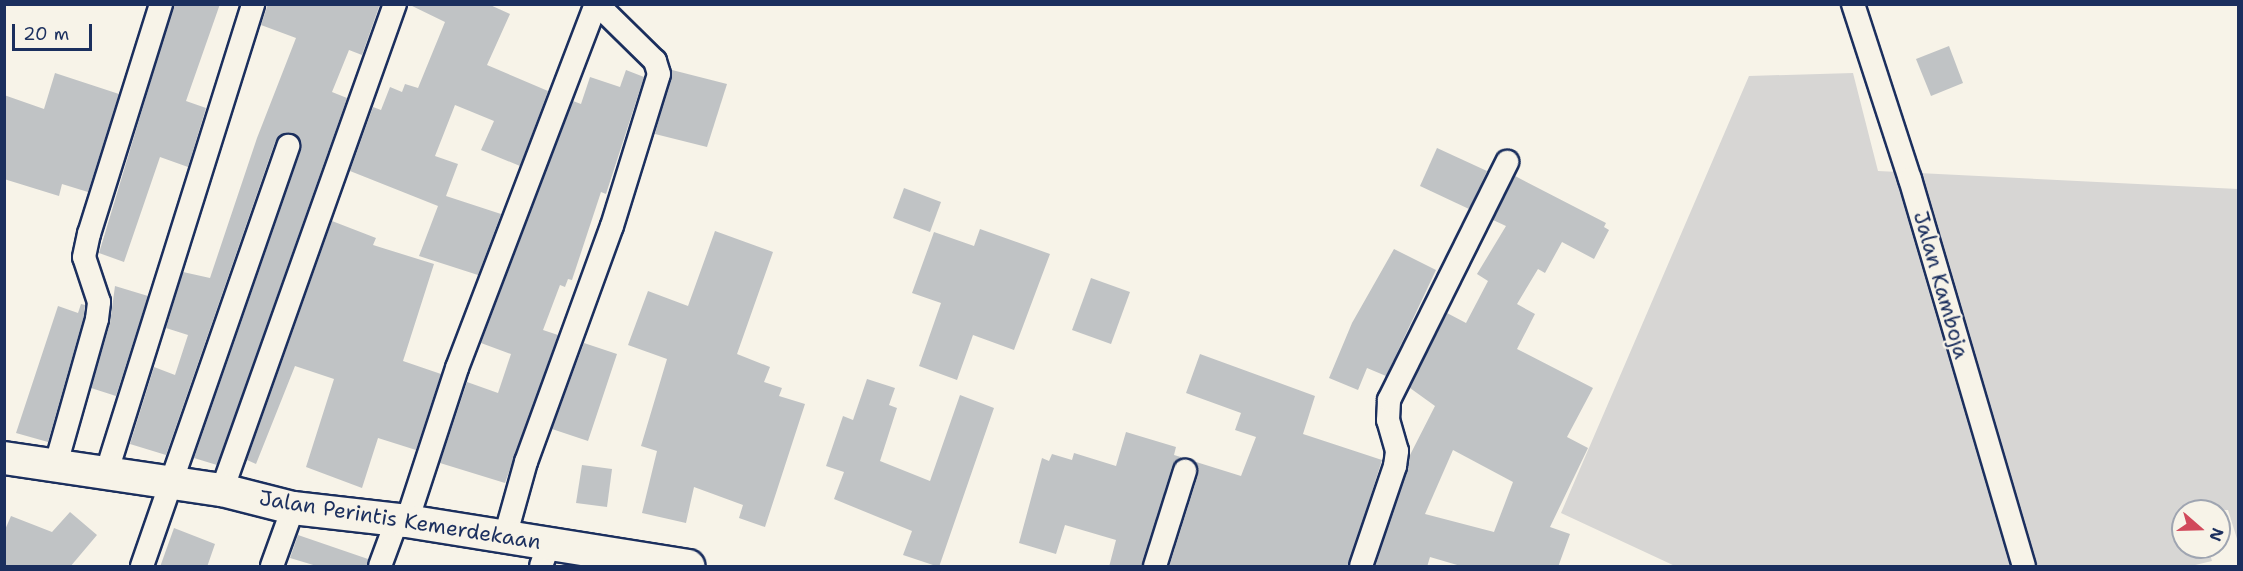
<!DOCTYPE html>
<style>
body{margin:0}
#map{position:relative;width:2243px;height:571px;overflow:hidden;background:#f7f3e8;font-family:"Shantell Sans",sans-serif}
div>[style]{position:absolute}
.green>*{inset:0;background:#d7d6d4}
.building>*{inset:0;background:#c0c3c5}
.roads{filter:drop-shadow(2px 0 #1b2f5e) drop-shadow(-2px 0 #1b2f5e) drop-shadow(0 2px #1b2f5e) drop-shadow(0 -2px #1b2f5e)}
.street>*{height:22px;margin:-11px;padding:0 11px;transform-origin:11px;border-radius:11px;background:#f7f3e8}
.secondary>*{height:32px;margin:-16px;padding:0 16px;transform-origin:16px;border-radius:16px;background:#f7f3e8}
span{translate:-50% -50%;white-space:nowrap;text-align:center;line-height:1.15;-webkit-text-stroke:4.5px #f7f3e8;paint-order:stroke}
.street-label{font-size:21px;color:#1b2f5e}
.frame{position:absolute;inset:0;border:6px solid #1b2f5e;pointer-events:none}
.north{position:absolute;left:2171px;top:499px;width:60px;height:60px;box-sizing:border-box;background:#f7f3e8;border:2px solid #9fa5b1;border-radius:50%;rotate:110deg;font-size:16px;font-weight:700;line-height:24px;text-align:center;color:#1b2f5e}
.north::after{content:'';display:block;margin:auto;width:21px;height:27px;background:#d1495b;clip-path:polygon(50% 0,100% 100%,50% 72%,0 100%)}
.scale{position:absolute;left:12px;top:24px;width:80px;height:27px;box-sizing:border-box;border:3px solid #1b2f5e;border-top:0;padding-left:8px;font-size:18px;line-height:21px;white-space:nowrap;color:#1b2f5e;-webkit-text-stroke:4px #f7f3e8;paint-order:stroke}
</style>
<div id="map">
<div class="green">
<i style="clip-path:polygon(1853px 73px,1878px 171px,2238px 189px,2238px 542px,2228px 510px,2183px 511px,2183px 547px,2208px 547px,2212px 561px,2191px 566px,1675px 566px,1561px 513px,1749px 76px)"></i>
</div>
<div class="building">
<i style="clip-path:polygon(174px 4px,220px 4px,186px 101px,206px 108px,188px 167px,160px 157px,124px 262px,99px 253px)"></i>
<i style="clip-path:polygon(268px 4px,380px 4px,362px 55px,349px 50px,332px 92px,347px 98px,217px 465px,194px 458px,301px 150px,299px 138px,292px 133px,280px 135px,275px 142px,166px 455px,130px 444px,154px 367px,175px 375px,188px 335px,166px 328px,183px 272px,210px 278px,257px 138px,296px 38px,261px 25px)"></i>
<i style="clip-path:polygon(408px 4px,488px 4px,510px 14px,487px 65px,548px 91px,520px 166px,481px 150px,494px 121px,455px 105px,435px 156px,458px 164px,446px 196px,501px 214px,478px 275px,419px 256px,438px 206px,350px 171px,373px 107px,381px 110px,390px 87px,402px 92px,405px 84px,418px 88px,445px 22px)"></i>
<i style="clip-path:polygon(1949px 46px,1963px 83px,1931px 96px,1916px 59px)"></i>
<i style="clip-path:polygon(626px 70px,644px 77px,606px 194px,601px 192px,572px 280px,568px 279px,565px 287px,560px 285px,543px 330px,558px 335px,505px 483px,440px 463px,467px 382px,498px 393px,511px 354px,481px 343px,573px 101px,581px 104px,590px 77px,620px 87px)"></i>
<i style="clip-path:polygon(672px 70px,727px 84px,707px 147px,655px 134px)"></i>
<i style="clip-path:polygon(55px 73px,119px 94px,88px 192px,62px 184px,59px 196px,4px 179px,4px 95px,44px 109px)"></i>
<i style="clip-path:polygon(1437px 148px,1487px 171px,1469px 209px,1420px 186px)"></i>
<i style="clip-path:polygon(evenodd,1515px 176px,1606px 223px,1604px 227px,1609px 230px,1594px 259px,1562px 242px,1545px 273px,1538px 269px,1517px 304px,1535px 314px,1517px 349px,1593px 388px,1567px 437px,1588px 448px,1550px 527px,1570px 534px,1558px 567px,1464px 567px,1430px 557px,1427px 567px,1375px 567px,1410px 455px,1435px 406px,1410px 388px,1447px 313px,1466px 323px,1488px 281px,1477px 274px,1506px 226px,1493px 220px,1515px 176px,1453px 450px,1513px 482px,1494px 532px,1425px 514px,1453px 450px)"></i>
<i style="clip-path:polygon(904px 188px,941px 202px,930px 232px,893px 218px)"></i>
<i style="clip-path:polygon(332px 221px,376px 238px,373px 245px,434px 264px,403px 361px,441px 374px,416px 450px,378px 438px,362px 488px,306px 467px,334px 379px,295px 366px,256px 464px,247px 460px)"></i>
<i style="clip-path:polygon(980px 229px,1050px 254px,1014px 350px,973px 335px,957px 380px,919px 366px,941px 303px,912px 293px,934px 232px,974px 246px)"></i>
<i style="clip-path:polygon(715px 231px,773px 252px,737px 354px,770px 367px,764px 382px,782px 388px,779px 396px,805px 404px,765px 527px,739px 518px,743px 505px,694px 487px,686px 523px,642px 513px,657px 451px,641px 446px,667px 359px,628px 345px,648px 291px,688px 306px)"></i>
<i style="clip-path:polygon(1394px 249px,1436px 270px,1386px 376px,1367px 368px,1358px 390px,1329px 378px,1352px 323px)"></i>
<i style="clip-path:polygon(1091px 278px,1130px 292px,1111px 344px,1072px 330px)"></i>
<i style="clip-path:polygon(115px 286px,148px 296px,116px 396px,91px 388px,110px 323px)"></i>
<i style="clip-path:polygon(81px 304px,85px 305px,84px 316px,48px 442px,16px 433px,58px 306px,78px 313px)"></i>
<i style="clip-path:polygon(584px 343px,617px 354px,588px 441px,552px 429px)"></i>
<i style="clip-path:polygon(1200px 354px,1315px 396px,1303px 434px,1382px 460px,1348px 567px,1169px 567px,1198px 475px,1193px 461px,1241px 476px,1256px 437px,1235px 430px,1241px 413px,1186px 393px)"></i>
<i style="clip-path:polygon(867px 379px,895px 388px,889px 405px,897px 408px,880px 461px,930px 481px,960px 395px,994px 408px,939px 567px,903px 555px,912px 531px,834px 499px,844px 472px,826px 466px,843px 416px,853px 420px)"></i>
<i style="clip-path:polygon(1126px 432px,1176px 447px,1174px 455px,1184px 458px,1172px 467px,1142px 567px,1109px 567px,1116px 540px,1065px 525px,1056px 554px,1019px 543px,1042px 458px,1049px 461px,1052px 454px,1072px 460px,1074px 453px,1116px 466px)"></i>
<i style="clip-path:polygon(582px 465px,612px 469px,607px 507px,576px 503px)"></i>
<i style="clip-path:polygon(70px 512px,97px 535px,70px 567px,4px 567px,4px 532px,11px 516px,52px 532px)"></i>
<i style="clip-path:polygon(174px 528px,215px 544px,207px 567px,160px 567px)"></i>
<i style="clip-path:polygon(298px 535px,368px 559px,367px 567px,320px 567px,290px 558px)"></i>
</div>
<div class="roads">
<div class="street">
<i style="left:1853px;top:4px;width:184px;rotate:72deg"></i>
<i style="left:1910px;top:179px;width:403px;rotate:73.6deg"></i>
<i style="left:56px;top:464px;width:151px;rotate:-74.2deg"></i>
<i style="left:97px;top:319px;width:17px;rotate:-83deg"></i>
<i style="left:99px;top:302px;width:47px;rotate:-108.4deg"></i>
<i style="left:84px;top:257px;width:24px;rotate:-78deg"></i>
<i style="left:89px;top:234px;width:241px;rotate:-72.6deg"></i>
<i style="left:106px;top:474px;width:492px;rotate:-72.6deg"></i>
<i style="left:222px;top:490px;width:516px;rotate:-70.41deg"></i>
<i style="left:407px;top:521px;width:161px;rotate:-71.9deg"></i>
<i style="left:457px;top:368px;width:390px;rotate:-69.1deg"></i>
<i style="left:505px;top:537px;width:78px;rotate:-74.4deg"></i>
<i style="left:526px;top:462px;width:251px;rotate:-70deg"></i>
<i style="left:612px;top:226px;width:159px;rotate:-72.8deg"></i>
<i style="left:659px;top:74px;width:14px;rotate:-107deg"></i>
<i style="left:655px;top:61px;width:81px;rotate:-135.5deg"></i>
<i style="left:142px;top:566px;width:445px;rotate:-70.8deg"></i>
<i style="left:272px;top:566px;width:62px;rotate:-70.1deg"></i>
<i style="left:380px;top:566px;width:49px;rotate:-69.7deg"></i>
<i style="left:541px;top:566px;width:23px;rotate:-70deg"></i>
<i style="left:1155px;top:566px;width:100px;rotate:-72.5deg"></i>
<i style="left:1361px;top:566px;width:106px;rotate:-71.2deg"></i>
<i style="left:1395px;top:466px;width:15px;rotate:-82deg"></i>
<i style="left:1397px;top:451px;width:32px;rotate:-106deg"></i>
<i style="left:1388px;top:420px;width:20px;rotate:-87deg"></i>
<i style="left:1389px;top:400px;width:266px;rotate:-63.6deg"></i>
</div>
<div class="secondary">
<i style="left:4px;top:458px;width:220px;rotate:8.4deg"></i>
<i style="left:222px;top:490px;width:73px;rotate:14.2deg"></i>
<i style="left:293px;top:508px;width:115px;rotate:6.5deg"></i>
<i style="left:407px;top:521px;width:285px;rotate:9.1deg"></i>
</div>
</div>
<div class="street-label">
<span style="left:1941px;top:285px;rotate:74deg">Jalan Kamboja</span>
<span style="left:400px;top:520px;rotate:9deg">Jalan Perintis Kemerdekaan</span>
</div>
<div class="frame"></div>
<div class="north">N</div>
<div class="scale">20 m</div>
</div>
